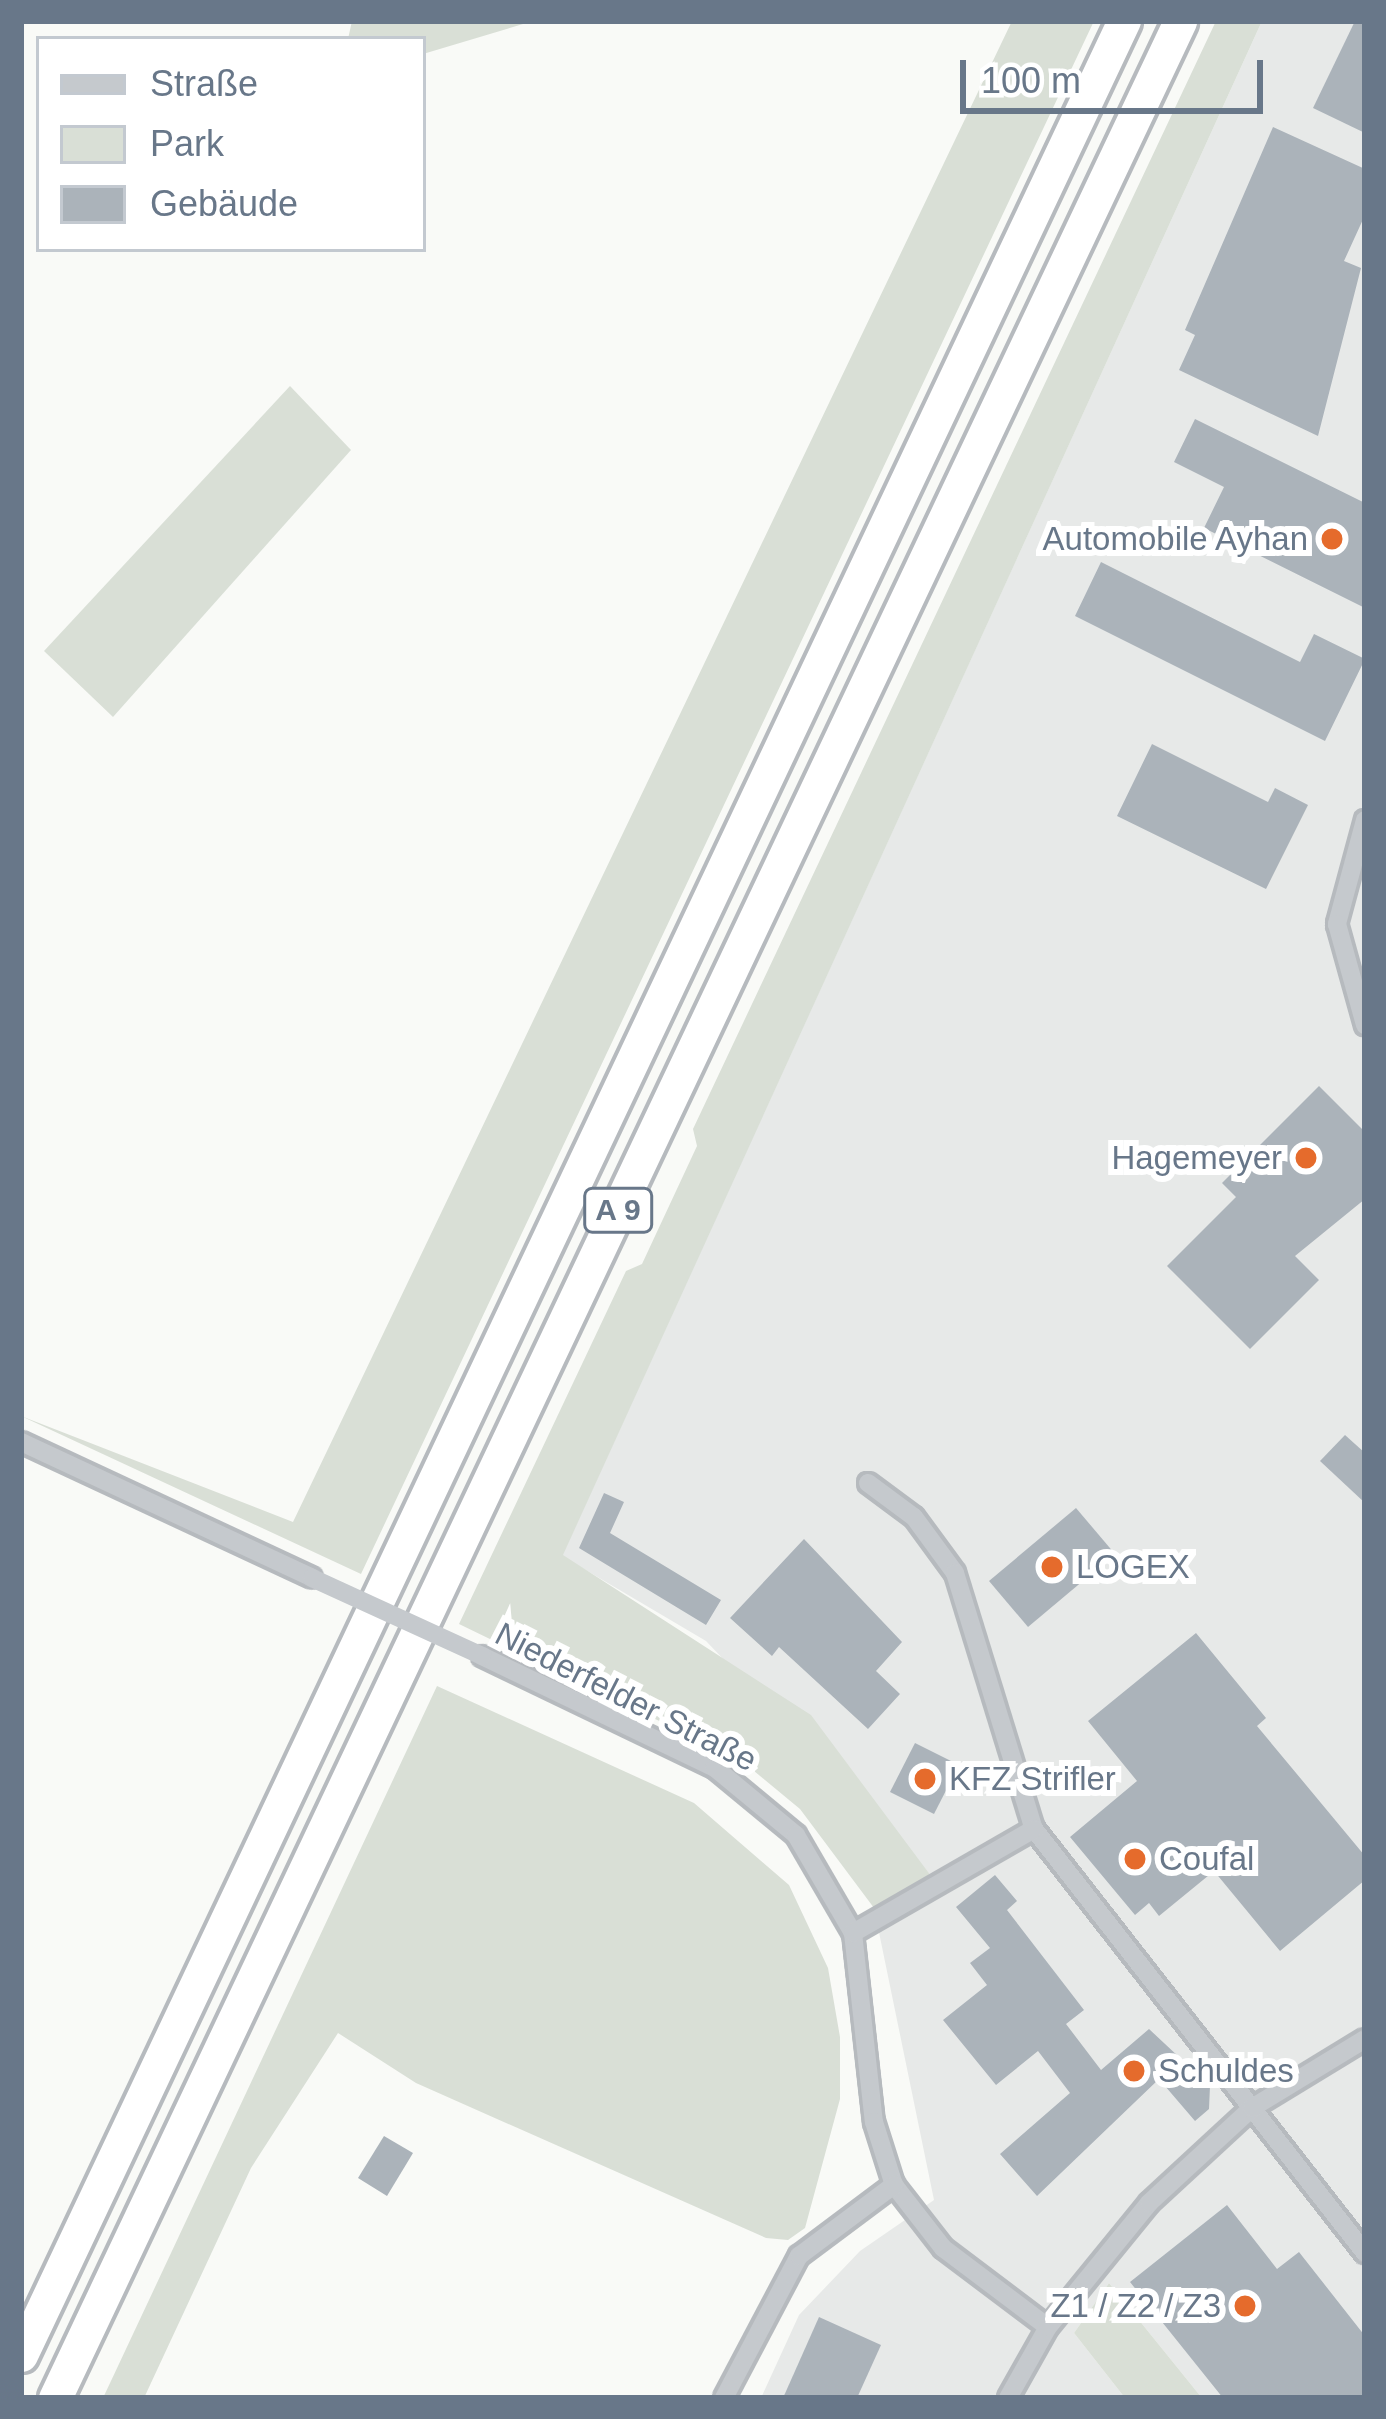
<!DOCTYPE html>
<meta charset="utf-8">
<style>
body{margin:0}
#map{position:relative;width:1386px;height:2419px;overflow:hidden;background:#f9faf7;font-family:Helvetica,sans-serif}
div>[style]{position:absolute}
.built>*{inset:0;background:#e7e9e8}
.green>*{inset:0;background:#d9dfd6}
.building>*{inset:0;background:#abb3ba}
.roads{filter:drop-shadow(3px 0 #b6babe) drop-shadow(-3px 0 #b6babe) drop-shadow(0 3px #b6babe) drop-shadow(0 -3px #b6babe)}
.minor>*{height:18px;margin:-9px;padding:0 9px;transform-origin:9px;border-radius:9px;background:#c5c9cd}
.motorway>*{height:33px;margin:-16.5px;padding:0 16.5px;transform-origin:16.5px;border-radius:16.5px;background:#fff}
.minor-bridge>*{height:18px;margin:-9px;padding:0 9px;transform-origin:9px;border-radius:9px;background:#c5c9cd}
.dots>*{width:33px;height:33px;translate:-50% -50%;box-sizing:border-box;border:6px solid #fff;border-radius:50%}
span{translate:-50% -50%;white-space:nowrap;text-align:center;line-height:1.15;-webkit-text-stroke:12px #fff;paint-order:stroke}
.shield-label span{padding:3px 9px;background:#fff;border:3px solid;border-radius:9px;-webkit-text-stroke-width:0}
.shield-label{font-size:30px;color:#687789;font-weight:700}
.poi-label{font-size:33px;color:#687789}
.right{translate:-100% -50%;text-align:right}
.left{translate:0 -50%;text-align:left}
.street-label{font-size:33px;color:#687789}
.frame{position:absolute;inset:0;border:24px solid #687789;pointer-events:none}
.legend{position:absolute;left:36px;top:36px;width:390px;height:216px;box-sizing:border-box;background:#fff;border:3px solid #c3c9d0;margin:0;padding:15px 21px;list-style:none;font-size:36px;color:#687789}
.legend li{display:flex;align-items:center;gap:24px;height:60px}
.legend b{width:60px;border:3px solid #c3c9d0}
.scale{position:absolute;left:960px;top:60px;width:303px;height:54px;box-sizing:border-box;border:6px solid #687789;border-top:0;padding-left:15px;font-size:36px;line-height:42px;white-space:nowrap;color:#687789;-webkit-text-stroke:9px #fff;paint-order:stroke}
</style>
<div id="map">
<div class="built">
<i style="clip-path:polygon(1262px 21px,1365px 21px,1365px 2398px,1202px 2398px,1109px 2283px,1074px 2333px,1125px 2398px,761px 2398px,799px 2315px,860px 2251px,934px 2200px,874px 1908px,930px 1876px,706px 1641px,562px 1556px)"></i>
</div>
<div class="green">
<i style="clip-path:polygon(352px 21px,533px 21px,423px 54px,423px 39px,348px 39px)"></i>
<i style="clip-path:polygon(1012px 21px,1094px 21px,361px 1574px,21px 1416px,293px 1522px)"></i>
<i style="clip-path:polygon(1216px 21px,1262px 21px,563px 1555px,811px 1715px,931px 1876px,874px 1908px,800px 1809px,742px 1761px,459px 1624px,626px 1271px,642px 1264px,697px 1146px,693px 1129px)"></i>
<i style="clip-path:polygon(290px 386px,351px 450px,113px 717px,44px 651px)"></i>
<i style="clip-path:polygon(437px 1686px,694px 1803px,789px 1885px,828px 1968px,840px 2037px,840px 2099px,805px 2228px,788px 2240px,766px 2238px,416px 2083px,338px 2033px,251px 2168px,144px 2398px,103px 2398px)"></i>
<i style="clip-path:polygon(1109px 2283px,1202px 2398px,1125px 2398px,1074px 2333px)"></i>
</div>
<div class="building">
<i style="clip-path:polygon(1355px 21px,1365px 21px,1365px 133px,1313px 108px)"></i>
<i style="clip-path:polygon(1273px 127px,1365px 169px,1365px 215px,1344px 261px,1361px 268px,1318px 436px,1179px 370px,1195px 335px,1185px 330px)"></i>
<i style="clip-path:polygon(1195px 419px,1365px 503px,1365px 608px,1204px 528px,1224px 487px,1174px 462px)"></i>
<i style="clip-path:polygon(1101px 562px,1300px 662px,1314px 634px,1365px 659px,1325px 741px,1075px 616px)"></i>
<i style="clip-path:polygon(1152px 744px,1268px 802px,1275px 788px,1308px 805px,1266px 889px,1117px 816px)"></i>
<i style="clip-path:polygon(1319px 1086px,1365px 1132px,1365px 1199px,1295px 1256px,1319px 1280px,1250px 1349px,1167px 1266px,1236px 1197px,1222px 1183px)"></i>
<i style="clip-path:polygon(1345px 1435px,1365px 1453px,1365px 1503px,1320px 1461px)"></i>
<i style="clip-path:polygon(604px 1493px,624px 1502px,610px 1533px,721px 1600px,706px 1625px,579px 1548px)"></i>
<i style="clip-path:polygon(1076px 1508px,1115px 1554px,1028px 1627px,989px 1581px)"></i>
<i style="clip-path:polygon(804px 1539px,902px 1642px,876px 1671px,900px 1694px,868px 1729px,779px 1647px,772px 1656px,730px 1618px)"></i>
<i style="clip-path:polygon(1196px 1633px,1266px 1718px,1257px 1726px,1365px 1856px,1365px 1880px,1280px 1951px,1214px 1871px,1159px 1916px,1149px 1903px,1135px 1915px,1070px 1837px,1137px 1781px,1088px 1721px)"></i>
<i style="clip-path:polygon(915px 1743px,959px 1765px,934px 1814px,890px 1792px)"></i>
<i style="clip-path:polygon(995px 1875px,1017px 1901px,1007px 1910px,1084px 2010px,1066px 2024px,1101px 2070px,1149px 2029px,1210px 2086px,1209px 2109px,1195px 2121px,1159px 2079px,1037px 2196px,1000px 2154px,1070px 2093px,1038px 2051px,996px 2085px,943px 2020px,987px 1985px,970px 1963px,990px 1948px,956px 1907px)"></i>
<i style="clip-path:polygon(384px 2136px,413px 2153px,387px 2196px,358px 2178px)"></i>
<i style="clip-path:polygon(1227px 2205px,1277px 2269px,1299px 2252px,1365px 2336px,1365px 2398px,1223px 2398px,1130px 2282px)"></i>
<i style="clip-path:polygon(819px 2317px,881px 2345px,857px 2398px,783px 2398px)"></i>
</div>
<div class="roads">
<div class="minor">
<i style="left:1365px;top:820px;width:108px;rotate:105.1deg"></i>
<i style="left:1337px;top:924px;width:105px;rotate:74.5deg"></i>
<i style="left:21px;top:1442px;width:321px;rotate:25deg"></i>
<i style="left:868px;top:1483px;width:57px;rotate:36.5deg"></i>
<i style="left:914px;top:1517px;width:69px;rotate:53.8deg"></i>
<i style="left:955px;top:1573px;width:268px;rotate:72.9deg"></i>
<i style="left:1034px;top:1829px;width:538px;rotate:52.02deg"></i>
<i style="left:482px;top:1656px;width:259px;rotate:25.7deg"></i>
<i style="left:715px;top:1768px;width:105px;rotate:39.6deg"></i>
<i style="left:796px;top:1835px;width:113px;rotate:59.8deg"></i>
<i style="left:853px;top:1933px;width:190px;rotate:83.7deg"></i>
<i style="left:874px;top:2122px;width:66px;rotate:72.4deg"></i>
<i style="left:894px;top:2185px;width:80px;rotate:52.1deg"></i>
<i style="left:943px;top:2248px;width:131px;rotate:37deg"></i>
<i style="left:853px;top:1933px;width:209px;rotate:-29.9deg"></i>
<i style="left:724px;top:2398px;width:161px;rotate:-62.2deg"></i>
<i style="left:799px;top:2256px;width:119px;rotate:-36.8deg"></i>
<i style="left:1008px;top:2398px;width:81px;rotate:-60.6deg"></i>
<i style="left:1048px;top:2327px;width:160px;rotate:-50.8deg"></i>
<i style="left:1149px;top:2203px;width:140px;rotate:-42.7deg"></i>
<i style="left:1252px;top:2108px;width:132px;rotate:-31.4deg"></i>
</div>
<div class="motorway">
<i style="left:21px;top:2355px;width:2582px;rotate:-64.71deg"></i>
<i style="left:55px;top:2398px;width:2630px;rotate:-64.67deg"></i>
</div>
</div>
<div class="minor-bridge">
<i style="left:312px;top:1578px;width:187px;rotate:24.6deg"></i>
</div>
<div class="dots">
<i style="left:1332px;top:539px;background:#e56b2c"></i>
<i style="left:1306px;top:1158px;background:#e56b2c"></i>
<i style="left:1052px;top:1567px;background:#e56b2c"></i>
<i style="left:925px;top:1779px;background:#e56b2c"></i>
<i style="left:1135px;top:1859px;background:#e56b2c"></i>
<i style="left:1134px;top:2071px;background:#e56b2c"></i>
<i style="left:1245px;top:2306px;background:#e56b2c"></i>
</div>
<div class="shield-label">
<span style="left:618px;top:1210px">A 9</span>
</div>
<div class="poi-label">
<span class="right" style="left:1308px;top:539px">Automobile Ayhan</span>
<span class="right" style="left:1282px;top:1158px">Hagemeyer</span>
<span class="left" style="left:1076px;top:1567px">LOGEX</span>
<span class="left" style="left:949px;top:1779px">KFZ Strifler</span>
<span class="left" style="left:1159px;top:1859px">Coufal</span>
<span class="left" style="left:1158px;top:2071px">Schuldes</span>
<span class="right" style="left:1221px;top:2306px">Z1 / Z2 / Z3</span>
</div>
<div class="street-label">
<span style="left:626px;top:1697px;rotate:27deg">Niederfelder Straße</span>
</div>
<div class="frame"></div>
<ul class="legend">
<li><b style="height:15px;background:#c5c9cd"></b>Straße</li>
<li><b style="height:33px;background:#d9dfd6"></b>Park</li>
<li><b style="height:33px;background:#abb3ba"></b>Gebäude</li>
</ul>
<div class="scale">100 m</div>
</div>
